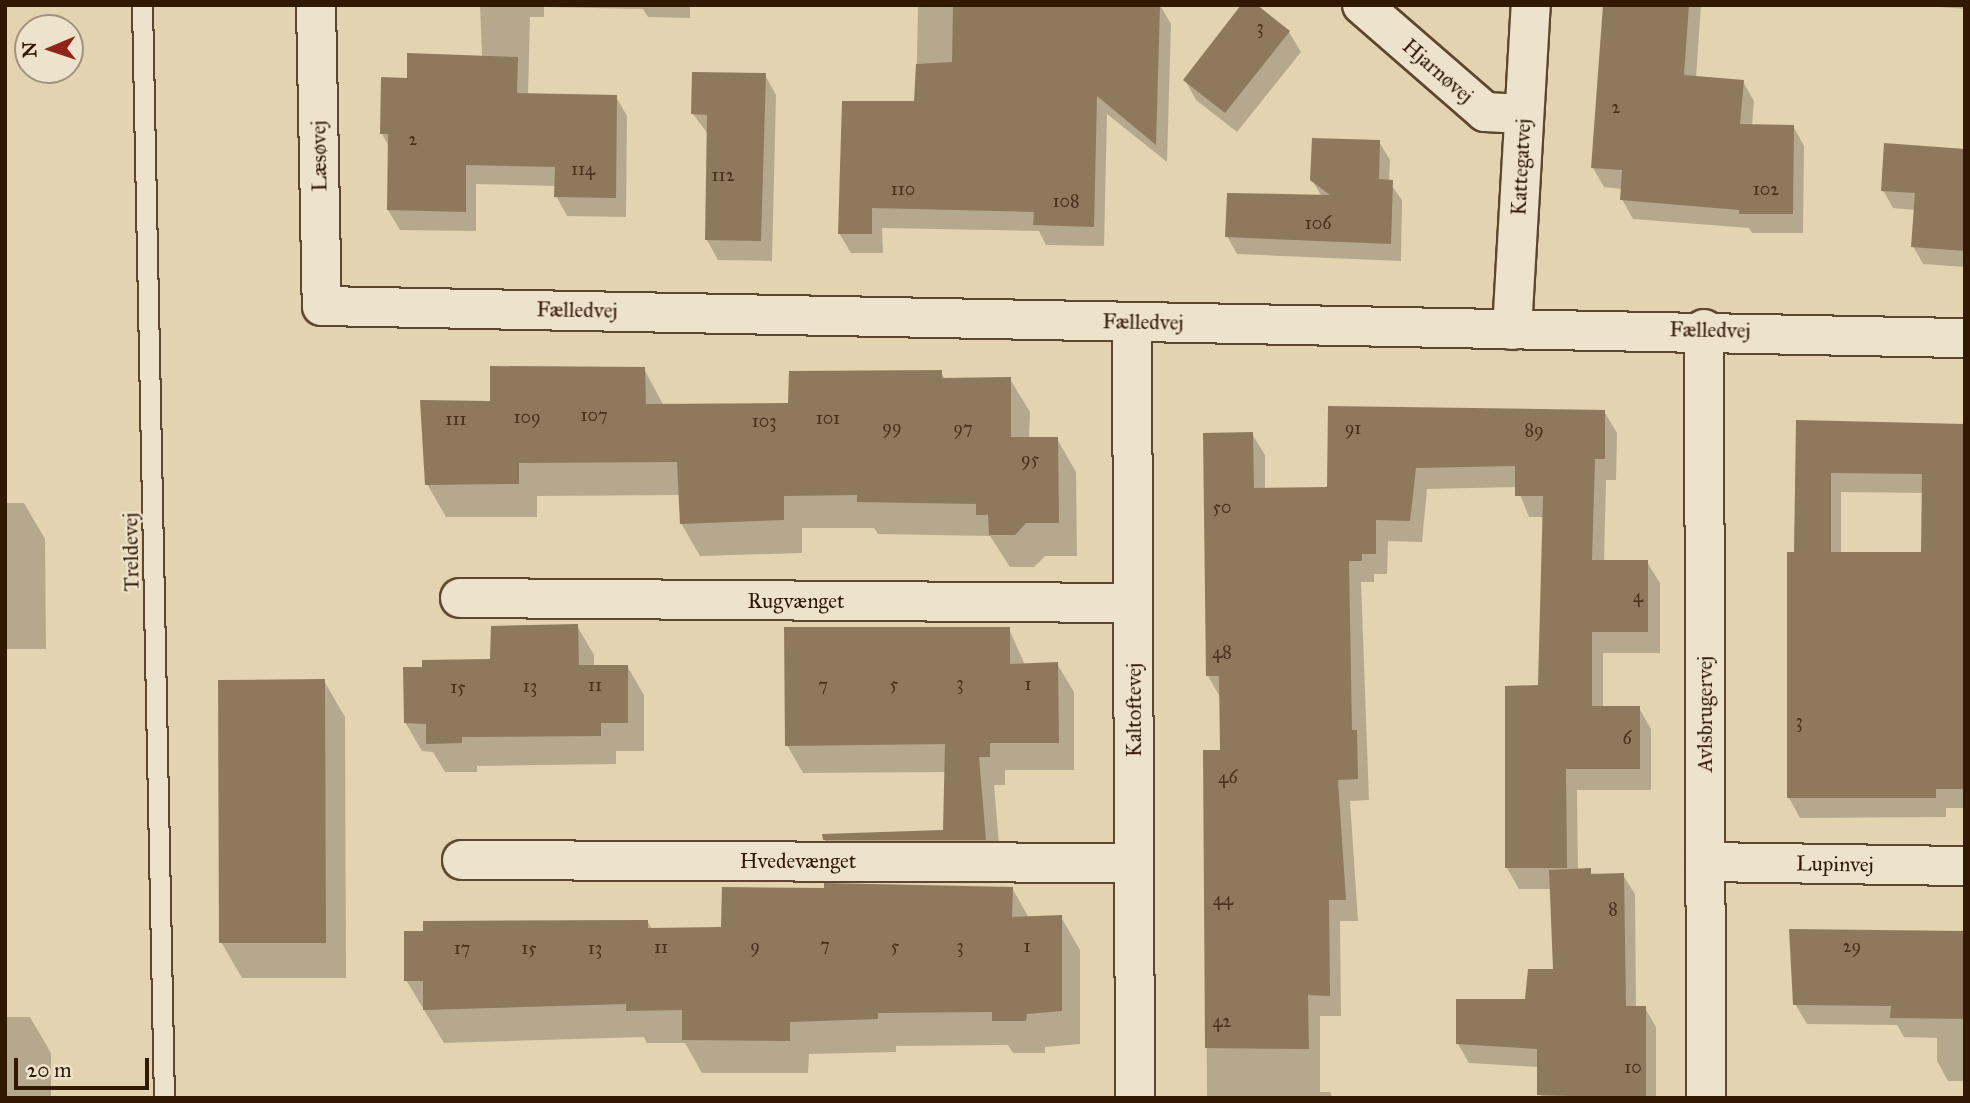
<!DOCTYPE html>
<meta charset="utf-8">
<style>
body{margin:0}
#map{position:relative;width:1970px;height:1103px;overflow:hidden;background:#e3d3b0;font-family:"IM FELL Great Primer",serif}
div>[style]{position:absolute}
.shadow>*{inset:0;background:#0003}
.building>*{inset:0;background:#8e795d}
.roads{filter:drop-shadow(2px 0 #5e472e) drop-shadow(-2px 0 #5e472e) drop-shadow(0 2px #5e472e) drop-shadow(0 -2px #5e472e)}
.lane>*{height:19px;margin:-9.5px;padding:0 9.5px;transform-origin:9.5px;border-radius:9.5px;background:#ede2cc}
.street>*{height:38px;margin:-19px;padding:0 19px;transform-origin:19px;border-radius:19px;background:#ede2cc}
span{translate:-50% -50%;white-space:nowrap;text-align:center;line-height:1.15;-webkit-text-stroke:5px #ede2cc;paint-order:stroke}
.number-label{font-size:18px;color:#48301a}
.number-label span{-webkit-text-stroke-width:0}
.street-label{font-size:21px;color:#311803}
.frame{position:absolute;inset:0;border:7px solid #311803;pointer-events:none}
.north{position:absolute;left:14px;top:14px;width:70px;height:70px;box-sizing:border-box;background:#ede2cc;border:2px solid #a2917c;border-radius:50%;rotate:268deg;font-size:19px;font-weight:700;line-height:28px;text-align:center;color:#311803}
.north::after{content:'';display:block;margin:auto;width:24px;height:32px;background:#8f2418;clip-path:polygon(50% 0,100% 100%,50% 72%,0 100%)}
.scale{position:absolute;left:14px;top:1058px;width:135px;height:32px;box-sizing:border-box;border:4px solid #311803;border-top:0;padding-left:9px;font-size:21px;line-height:24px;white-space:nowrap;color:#311803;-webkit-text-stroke:5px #ede2cc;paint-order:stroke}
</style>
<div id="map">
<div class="shadow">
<i style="clip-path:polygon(480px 5px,690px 5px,690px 18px,648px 17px,643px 9px,544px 7px,544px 17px,530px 17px,528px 95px,616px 97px,627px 116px,626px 217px,567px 216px,556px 196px,556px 186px,476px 184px,476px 231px,400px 230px,388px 210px,390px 148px,382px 134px,409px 80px,482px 56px)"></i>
<i style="clip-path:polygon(918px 5px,1160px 5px,1171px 24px,1167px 162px,1107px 114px,1104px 246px,1046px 245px,1039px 231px,882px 228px,883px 253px,851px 253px,839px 233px,916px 103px)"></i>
<i style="clip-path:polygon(1617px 5px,1701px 5px,1696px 78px,1743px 82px,1754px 101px,1752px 126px,1793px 126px,1804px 146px,1803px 233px,1752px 233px,1749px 228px,1633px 219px,1622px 199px,1622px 189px,1604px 187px,1593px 168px)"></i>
<i style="clip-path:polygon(1913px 5px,1965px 5px,1965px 9px)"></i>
<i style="clip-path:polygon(1289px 32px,1301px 52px,1237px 132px,1196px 100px,1185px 80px)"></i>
<i style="clip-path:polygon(765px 75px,776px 95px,772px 261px,718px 260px,707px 240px,708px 134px,693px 114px)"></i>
<i style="clip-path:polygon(1379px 142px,1390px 160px,1389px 182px,1402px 200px,1401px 261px,1237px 254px,1227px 236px,1322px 197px,1312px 180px)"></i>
<i style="clip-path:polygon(1965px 151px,1965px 267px,1923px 264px,1913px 246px,1915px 210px,1893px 208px,1883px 190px)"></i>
<i style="clip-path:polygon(644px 369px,664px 406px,790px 405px,941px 372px,945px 380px,1010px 379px,1030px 412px,1029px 439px,1057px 439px,1076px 472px,1077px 556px,1045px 556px,1034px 567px,1010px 567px,990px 536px,878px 534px,874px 528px,802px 528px,802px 553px,700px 556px,681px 523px,680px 495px,537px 496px,537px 517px,446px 517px,427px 484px,492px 402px)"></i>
<i style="clip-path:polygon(1604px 411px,1617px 433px,1616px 480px,1606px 480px,1604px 562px,1647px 562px,1660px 583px,1660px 653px,1603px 653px,1603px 708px,1639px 708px,1651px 729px,1651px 790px,1577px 790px,1578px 873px,1623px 875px,1635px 894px,1636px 1008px,1645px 1008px,1656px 1027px,1656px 1098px,1541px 1098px,1539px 1067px,1469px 1063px,1458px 1044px,1526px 1001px,1555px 971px,1551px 889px,1519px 889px,1507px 868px,1540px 687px,1544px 517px,1529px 517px,1517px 487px,1427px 489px,1422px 542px,1388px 541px,1387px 574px,1374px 574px,1374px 582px,1361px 582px,1369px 800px,1350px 801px,1358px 921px,1340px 921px,1341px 1016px,1320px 1016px,1320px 1092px,1330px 1092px,1333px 1098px,1207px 1098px,1205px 752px,1222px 751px,1220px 697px,1208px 676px,1252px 434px,1265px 455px,1265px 489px,1329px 489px)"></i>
<i style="clip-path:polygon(evenodd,1797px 421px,1965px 425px,1965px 808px,1946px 808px,1946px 817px,1800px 818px,1789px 798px,1797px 421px,1841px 492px,1924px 493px,1922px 554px,1841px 554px,1841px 492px)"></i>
<i style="clip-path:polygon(5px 503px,24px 503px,45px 539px,46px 649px,5px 649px)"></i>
<i style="clip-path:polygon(577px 626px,594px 655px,594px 667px,627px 666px,644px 695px,644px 751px,616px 751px,616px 764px,477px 766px,477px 772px,445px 772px,433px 752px,422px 751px,405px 722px,491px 661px)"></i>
<i style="clip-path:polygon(1009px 629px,1025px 665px,1057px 664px,1074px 692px,1074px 770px,1005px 770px,1005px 785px,994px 785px,1001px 868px,840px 867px,824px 839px,945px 831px,946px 772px,803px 773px,787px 745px)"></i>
<i style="clip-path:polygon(324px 681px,345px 717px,346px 978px,242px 978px,221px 942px)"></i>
<i style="clip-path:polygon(1012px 888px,1029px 918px,1061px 917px,1080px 950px,1080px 1044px,1045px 1047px,1045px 1053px,1013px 1053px,1008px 1045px,896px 1046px,896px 1052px,809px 1054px,808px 1073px,702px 1073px,685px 1043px,647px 1043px,644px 1037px,444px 1043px,406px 980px,647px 921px,652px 929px,723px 928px)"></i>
<i style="clip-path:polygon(1965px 934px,1965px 1081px,1948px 1081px,1937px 1061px,1937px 1038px,1904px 1037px,1897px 1025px,1807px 1024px,1795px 1004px)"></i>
<i style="clip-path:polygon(5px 1017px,30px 1017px,51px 1053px,51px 1098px,5px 1098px)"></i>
</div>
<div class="building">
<i style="clip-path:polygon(953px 5px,1160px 5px,1156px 145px,1097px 96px,1094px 227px,1033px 225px,1034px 212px,872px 208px,872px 234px,838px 234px,842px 101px,914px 101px,916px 64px,952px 62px)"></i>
<i style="clip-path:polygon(1241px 5px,1257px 5px,1290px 31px,1225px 113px,1183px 80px)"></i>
<i style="clip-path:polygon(1603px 5px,1689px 5px,1684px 75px,1744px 80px,1740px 124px,1794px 125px,1793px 214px,1739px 214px,1739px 210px,1620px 200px,1622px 170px,1591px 168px)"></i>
<i style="clip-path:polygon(407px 53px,518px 57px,517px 93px,617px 95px,616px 198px,554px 197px,555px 167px,466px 165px,466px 212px,387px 210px,388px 134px,380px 134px,381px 77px,407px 78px)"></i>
<i style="clip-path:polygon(692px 72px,766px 73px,761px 241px,705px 240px,707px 115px,691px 114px)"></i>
<i style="clip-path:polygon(1312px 138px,1380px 140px,1379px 179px,1393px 180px,1391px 244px,1225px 237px,1227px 193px,1330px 195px,1310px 180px)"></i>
<i style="clip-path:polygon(1884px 143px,1965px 149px,1965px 251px,1911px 247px,1915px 193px,1881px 191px)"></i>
<i style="clip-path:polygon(490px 366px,645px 367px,646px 404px,788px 403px,789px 371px,942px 370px,942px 378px,1011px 377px,1011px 437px,1058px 437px,1059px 523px,1026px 523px,1015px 535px,989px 535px,988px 515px,976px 515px,976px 504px,857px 502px,857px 495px,784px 496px,784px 520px,680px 524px,677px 462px,519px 463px,519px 484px,425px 485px,420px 400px,490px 401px)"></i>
<i style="clip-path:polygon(1328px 406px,1605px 410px,1605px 459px,1595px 459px,1592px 560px,1648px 560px,1648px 632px,1592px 632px,1592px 706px,1640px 706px,1640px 769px,1566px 769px,1567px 868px,1505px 868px,1505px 686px,1538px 685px,1543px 496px,1515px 496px,1515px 466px,1416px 468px,1410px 521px,1376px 520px,1376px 554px,1362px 554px,1362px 561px,1349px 561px,1352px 730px,1357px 730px,1358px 779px,1338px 780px,1346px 900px,1329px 900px,1330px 996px,1308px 995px,1309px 1049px,1205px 1048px,1203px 750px,1220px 750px,1219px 676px,1206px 676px,1203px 433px,1253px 432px,1254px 488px,1327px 487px)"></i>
<i style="clip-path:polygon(evenodd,1796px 420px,1965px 424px,1965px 789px,1936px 789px,1936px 798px,1787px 798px,1787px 552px,1794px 552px,1796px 420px,1831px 473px,1922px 474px,1921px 552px,1831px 552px,1831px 473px)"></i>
<i style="clip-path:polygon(578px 624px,579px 665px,628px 665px,628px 723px,601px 723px,601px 736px,462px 737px,462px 743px,426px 744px,426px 724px,404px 723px,403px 667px,422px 667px,422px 660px,490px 659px,491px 626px)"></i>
<i style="clip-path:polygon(784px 627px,1010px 627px,1010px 664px,1058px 662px,1059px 743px,990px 743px,990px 757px,979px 757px,986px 840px,823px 840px,822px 834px,943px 830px,945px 744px,785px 746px)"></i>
<i style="clip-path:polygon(325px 679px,326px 943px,219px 943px,218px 680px)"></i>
<i style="clip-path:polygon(1591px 868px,1591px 874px,1624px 873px,1626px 1006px,1646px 1006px,1646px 1098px,1537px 1095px,1537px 1049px,1456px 1044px,1456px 999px,1525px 999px,1528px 969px,1553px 969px,1549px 870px)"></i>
<i style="clip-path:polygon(824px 883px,1013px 887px,1012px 917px,1062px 915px,1062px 1011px,1027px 1014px,1026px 1021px,992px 1021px,992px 1012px,878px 1013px,878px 1019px,790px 1022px,790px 1041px,682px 1040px,682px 1010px,626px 1011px,626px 1004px,423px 1010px,423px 981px,404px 981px,404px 931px,423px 931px,423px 921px,648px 920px,648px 928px,721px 927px,722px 887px,824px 888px)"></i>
<i style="clip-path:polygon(1789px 929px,1965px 931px,1965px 1019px,1890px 1018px,1891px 1006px,1793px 1005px)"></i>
</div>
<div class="roads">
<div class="lane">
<i style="left:142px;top:5px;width:1093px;rotate:88.85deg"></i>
</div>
<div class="street">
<i style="left:316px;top:5px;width:301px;rotate:88.9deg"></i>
<i style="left:322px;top:306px;width:1643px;rotate:1.12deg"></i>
<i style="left:1362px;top:5px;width:163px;rotate:41deg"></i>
<i style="left:1485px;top:112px;width:39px;rotate:3deg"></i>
<i style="left:1132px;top:322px;width:776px;rotate:89.78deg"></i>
<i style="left:1704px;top:329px;width:769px;rotate:89.85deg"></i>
<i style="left:1512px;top:330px;width:326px;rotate:-86.7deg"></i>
<i style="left:460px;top:598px;width:673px;rotate:0.43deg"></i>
<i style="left:462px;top:860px;width:672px;rotate:0.26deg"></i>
<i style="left:1706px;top:862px;width:259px;rotate:0.9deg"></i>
</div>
</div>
<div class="number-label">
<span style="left:1260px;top:27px">3</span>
<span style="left:1616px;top:107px">2</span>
<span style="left:413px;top:139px">2</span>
<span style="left:583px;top:169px">114</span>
<span style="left:723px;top:175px">112</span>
<span style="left:903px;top:189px">110</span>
<span style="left:1766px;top:189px">102</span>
<span style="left:1066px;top:201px">108</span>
<span style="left:1318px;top:223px">106</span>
<span style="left:594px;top:415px">107</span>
<span style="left:527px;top:417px">109</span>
<span style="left:828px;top:418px">101</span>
<span style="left:456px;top:419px">111</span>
<span style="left:764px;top:421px">103</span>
<span style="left:892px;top:427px">99</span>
<span style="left:963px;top:428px">97</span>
<span style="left:1353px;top:428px">91</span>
<span style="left:1534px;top:430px">89</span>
<span style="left:1030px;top:459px">95</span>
<span style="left:1222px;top:507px">50</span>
<span style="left:1638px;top:596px">4</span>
<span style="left:1222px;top:652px">48</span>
<span style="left:960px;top:683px">3</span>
<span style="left:894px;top:684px">5</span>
<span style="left:1028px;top:684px">1</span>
<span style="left:595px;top:685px">11</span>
<span style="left:823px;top:685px">7</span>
<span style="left:530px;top:686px">13</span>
<span style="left:458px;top:687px">15</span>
<span style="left:1799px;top:721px">3</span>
<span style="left:1627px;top:738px">6</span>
<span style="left:1228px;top:777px">46</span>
<span style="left:1223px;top:899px">44</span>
<span style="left:1613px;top:909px">8</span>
<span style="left:825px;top:945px">7</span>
<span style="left:755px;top:946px">9</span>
<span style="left:895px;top:946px">5</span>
<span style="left:960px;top:946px">3</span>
<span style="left:1027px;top:946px">1</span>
<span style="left:1852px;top:946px">29</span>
<span style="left:661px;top:947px">11</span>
<span style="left:462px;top:948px">17</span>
<span style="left:529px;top:948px">15</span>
<span style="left:595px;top:948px">13</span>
<span style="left:1222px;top:1021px">42</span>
<span style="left:1633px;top:1067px">10</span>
</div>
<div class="street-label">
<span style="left:1438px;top:71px;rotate:41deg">Hjarnøvej</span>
<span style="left:319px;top:156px;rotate:-91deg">Læsøvej</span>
<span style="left:1521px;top:167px;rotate:-87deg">Kattegatvej</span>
<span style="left:577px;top:310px;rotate:1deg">Fælledvej</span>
<span style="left:1143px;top:322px;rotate:1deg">Fælledvej</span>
<span style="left:1710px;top:330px;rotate:1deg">Fælledvej</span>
<span style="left:131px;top:552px;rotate:-91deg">Treldevej</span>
<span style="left:796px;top:601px">Rugvænget</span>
<span style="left:1134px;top:710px;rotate:-90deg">Kaltoftevej</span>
<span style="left:1705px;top:714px;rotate:-90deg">Avlsbrugervej</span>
<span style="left:798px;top:861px">Hvedevænget</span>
<span style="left:1835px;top:864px;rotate:1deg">Lupinvej</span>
</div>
<div class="frame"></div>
<div class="north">N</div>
<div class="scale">20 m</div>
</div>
